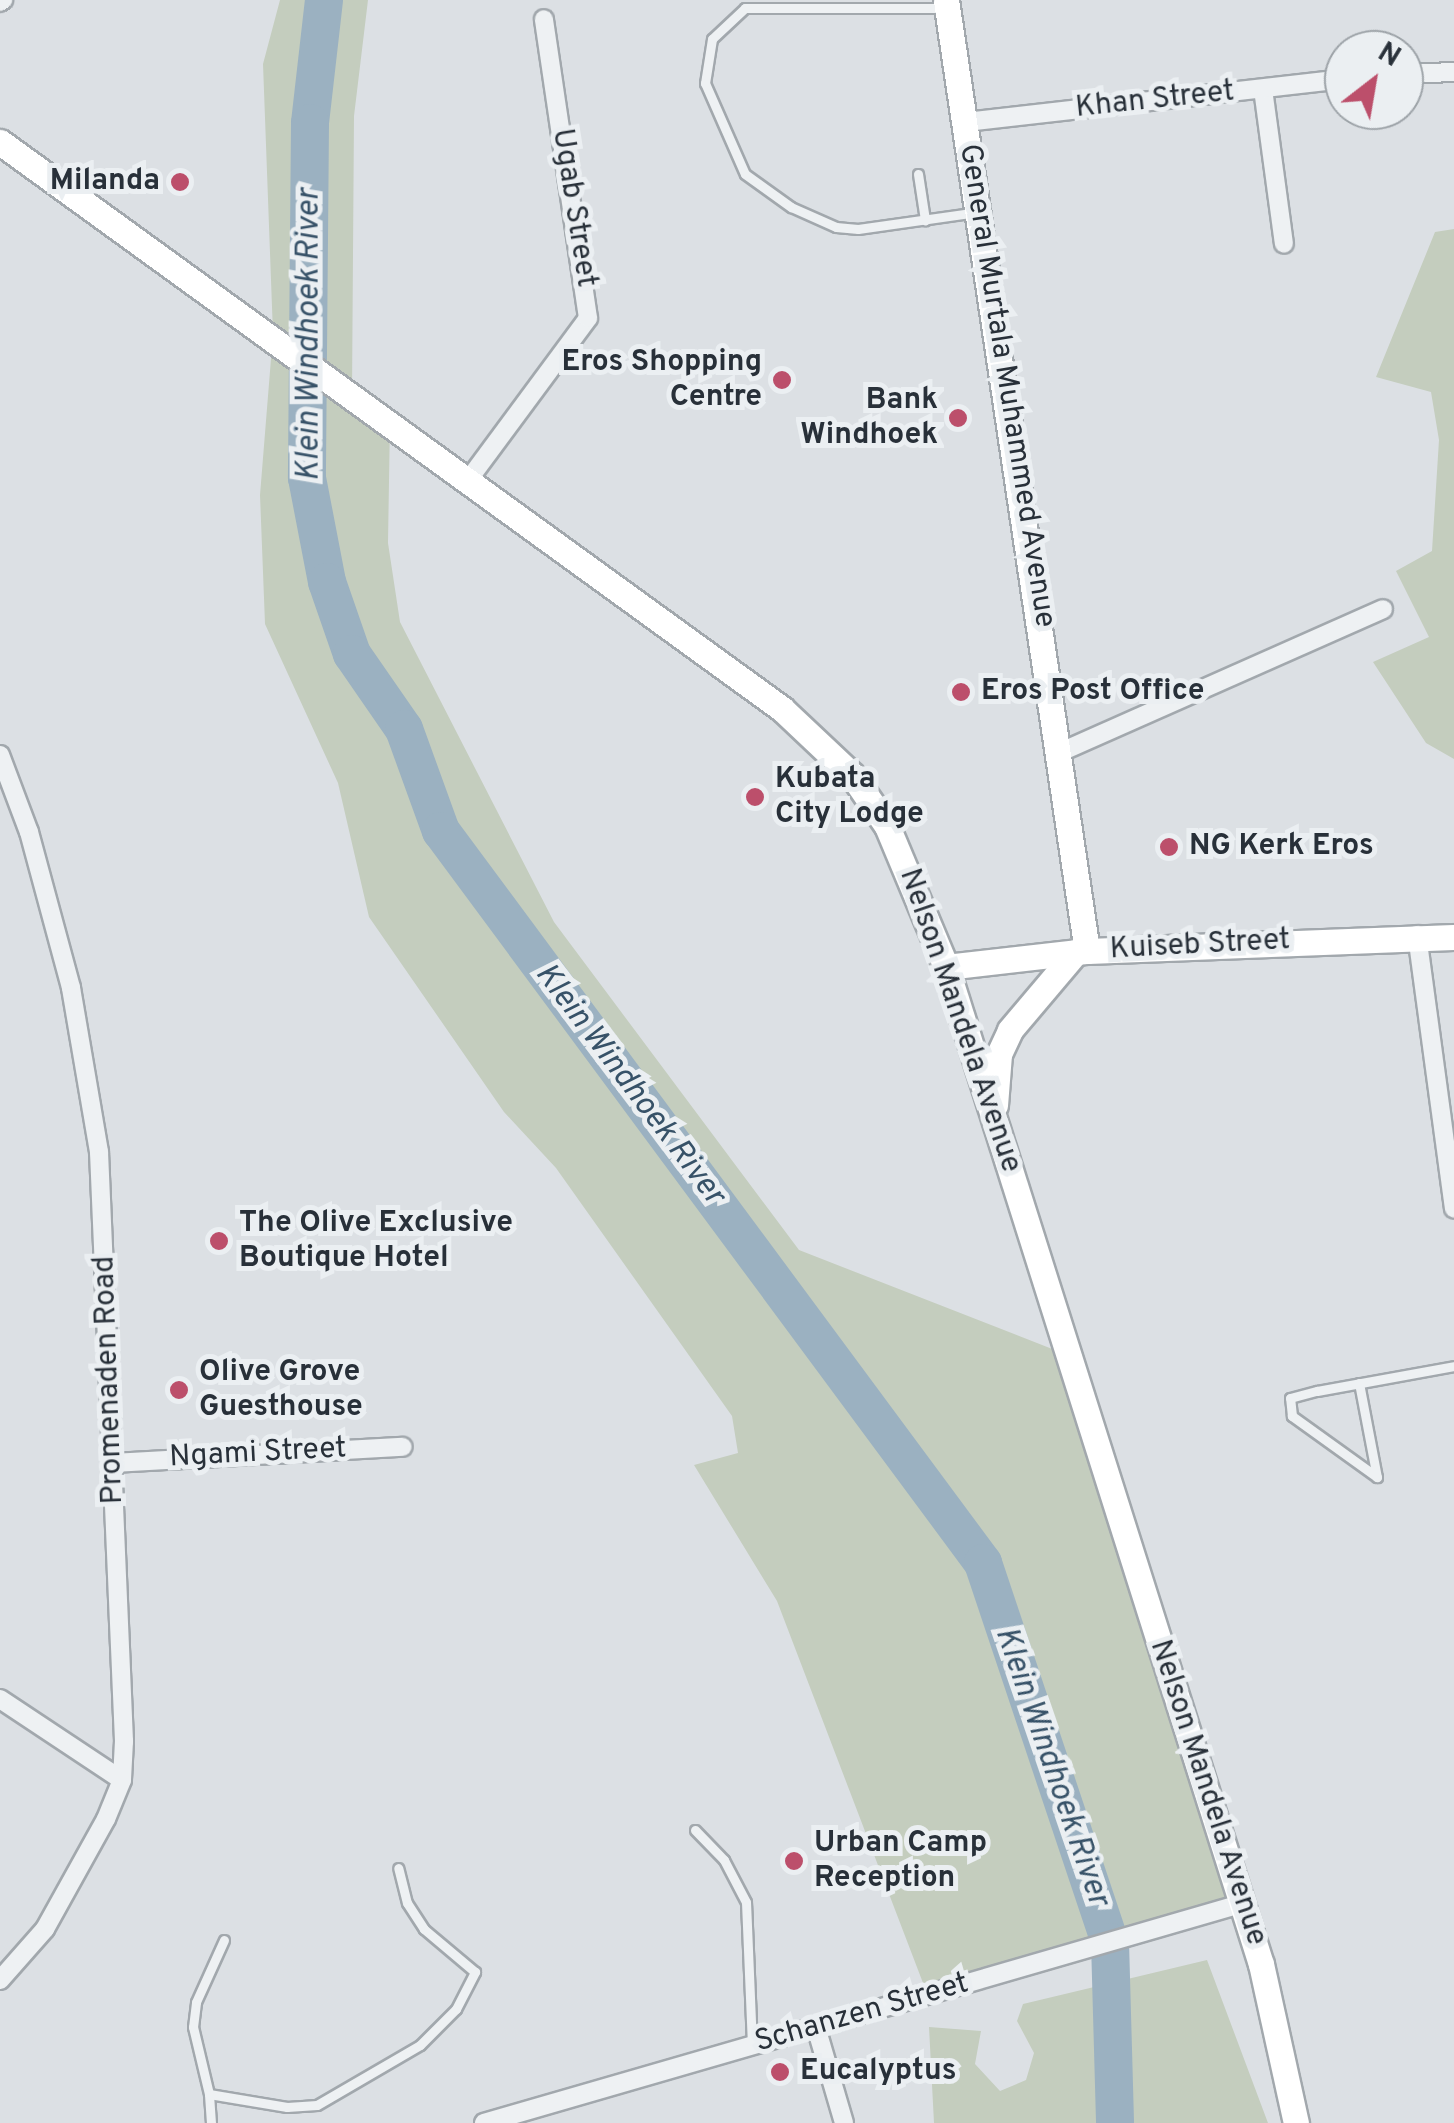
<!DOCTYPE html>
<style>
body{margin:0}
#map{position:relative;width:1454px;height:2123px;overflow:hidden;background:#dce0e4;font-family:Overpass,sans-serif}
div>[style]{position:absolute}
.green>*{inset:0;background:#c4cdbe}
.river>*{height:38px;margin:-19px;padding:0 19px;transform-origin:19px;border-radius:19px;background:#9bb1c1}
.roads{filter:drop-shadow(2px 0 #a2a8ad) drop-shadow(-2px 0 #a2a8ad) drop-shadow(0 2px #a2a8ad) drop-shadow(0 -2px #a2a8ad)}
.lane>*{height:9px;margin:-4.5px;padding:0 4.5px;transform-origin:4.5px;border-radius:4.5px;background:#eef1f3}
.street>*{height:18px;margin:-9px;padding:0 9px;transform-origin:9px;border-radius:9px;background:#eef1f3}
.secondary>*{height:25px;margin:-12.5px;padding:0 12.5px;transform-origin:12.5px;border-radius:12.5px;background:#fff}
.dots>*{width:28px;height:28px;translate:-50% -50%;box-sizing:border-box;border:5px solid #ebeff2;border-radius:50%}
span{translate:-50% -50%;white-space:nowrap;text-align:center;line-height:1.15;-webkit-text-stroke:10px #ebeff2;paint-order:stroke}
.street-label{font-size:30px;color:#283039}
.poi-label{font-size:30px;color:#283039;font-weight:700}
.right{translate:-100% -50%;text-align:right}
.left{translate:0 -50%;text-align:left}
.water-label{font-size:32px;color:#375268;font-style:italic}
.north{position:absolute;left:1324px;top:30px;width:100px;height:100px;box-sizing:border-box;background:#ebeff2;border:2px solid #9da3a8;border-radius:50%;rotate:31deg;font-size:28px;font-weight:700;line-height:40px;text-align:center;color:#283039}
.north::after{content:'';display:block;margin:auto;width:35px;height:45px;background:#bc4f6b;clip-path:polygon(50% 0,100% 100%,50% 72%,0 100%)}
</style>
<div id="map">
<div class="green">
<i style="clip-path:polygon(280px 0,368px 0,354px 116px,352px 393px,390px 421px,388px 543px,400px 622px,554px 922px,799px 1250px,1065px 1354px,1241px 1904px,928px 1996px,777px 1601px,694px 1465px,738px 1453px,732px 1416px,556px 1168px,504px 1112px,369px 917px,338px 783px,265px 624px,260px 495px,273px 334px,263px 64px)"></i>
<i style="clip-path:polygon(1454px 229px,1454px 759px,1426px 743px,1373px 662px,1429px 637px,1396px 571px,1432px 551px,1439px 440px,1431px 392px,1376px 377px,1435px 232px)"></i>
<i style="clip-path:polygon(1207px 1960px,1268px 2123px,934px 2123px,929px 2027px,981px 2031px,975px 2064px,1000px 2091px,1026px 2080px,1034px 2053px,1017px 2021px,1023px 2004px)"></i>
</div>
<div class="river">
<i style="left:324px;top:0;width:124px;rotate:96.5deg"></i>
<i style="left:310px;top:123px;width:355px;rotate:90.5deg"></i>
<i style="left:307px;top:478px;width:106px;rotate:79.1deg"></i>
<i style="left:327px;top:582px;width:76px;rotate:70.9deg"></i>
<i style="left:352px;top:654px;width:91px;rotate:55.3deg"></i>
<i style="left:404px;top:729px;width:109px;rotate:70.1deg"></i>
<i style="left:441px;top:831px;width:911px;rotate:53.48deg"></i>
<i style="left:983px;top:1563px;width:400px;rotate:71.5deg"></i>
<i style="left:1110px;top:1942px;width:181px;rotate:88.4deg"></i>
</div>
<div class="roads">
<div class="lane">
<i style="left:945px;top:8px;width:200px;rotate:180deg"></i>
<i style="left:745px;top:8px;width:45px;rotate:136.8deg"></i>
<i style="left:712px;top:39px;width:45px;rotate:99deg"></i>
<i style="left:705px;top:83px;width:99px;rotate:66.3deg"></i>
<i style="left:745px;top:174px;width:57px;rotate:35.7deg"></i>
<i style="left:791px;top:207px;width:49px;rotate:24deg"></i>
<i style="left:836px;top:227px;width:22px;rotate:5deg"></i>
<i style="left:858px;top:229px;width:120px;rotate:-8.1deg"></i>
<i style="left:918px;top:174px;width:47px;rotate:81.3deg"></i>
<i style="left:1359px;top:1383px;width:96px;rotate:79.2deg"></i>
<i style="left:1377px;top:1477px;width:105px;rotate:-144.3deg"></i>
<i style="left:1292px;top:1416px;width:18px;rotate:-96deg"></i>
<i style="left:1290px;top:1398px;width:28px;rotate:-15deg"></i>
<i style="left:1317px;top:1391px;width:139px;rotate:-10.3deg"></i>
<i style="left:695px;top:1830px;width:42px;rotate:46deg"></i>
<i style="left:724px;top:1860px;width:47px;rotate:62.4deg"></i>
<i style="left:746px;top:1902px;width:142px;rotate:87.6deg"></i>
<i style="left:209px;top:2094px;width:69px;rotate:-103.4deg"></i>
<i style="left:193px;top:2027px;width:25px;rotate:-83deg"></i>
<i style="left:196px;top:2002px;width:68px;rotate:-65.7deg"></i>
<i style="left:211px;top:2123px;width:29px;rotate:-94deg"></i>
<i style="left:209px;top:2094px;width:79px;rotate:9.5deg"></i>
<i style="left:287px;top:2107px;width:30px;rotate:-4deg"></i>
<i style="left:317px;top:2105px;width:119px;rotate:-30.2deg"></i>
<i style="left:420px;top:2045px;width:51px;rotate:-45deg"></i>
<i style="left:456px;top:2009px;width:42px;rotate:-62.8deg"></i>
<i style="left:475px;top:1972px;width:67px;rotate:-139.9deg"></i>
<i style="left:424px;top:1929px;width:31px;rotate:-123deg"></i>
<i style="left:407px;top:1903px;width:36px;rotate:-104deg"></i>
</div>
<div class="street">
<i style="left:0;top:2px;width:4px;rotate:-34deg"></i>
<i style="left:1404px;top:74px;width:50px;rotate:-2.3deg"></i>
<i style="left:1263px;top:89px;width:156px;rotate:82.3deg"></i>
<i style="left:966px;top:122px;width:380px;rotate:-6.5deg"></i>
<i style="left:469px;top:479px;width:200px;rotate:-53.5deg"></i>
<i style="left:588px;top:318px;width:302px;rotate:-98.4deg"></i>
<i style="left:1063px;top:751px;width:350px;rotate:-23.9deg"></i>
<i style="left:0;top:755px;width:82px;rotate:69.4deg"></i>
<i style="left:29px;top:832px;width:162px;rotate:74.9deg"></i>
<i style="left:71px;top:988px;width:166px;rotate:80.3deg"></i>
<i style="left:99px;top:1152px;width:590px;rotate:87.57deg"></i>
<i style="left:124px;top:1741px;width:39px;rotate:93deg"></i>
<i style="left:122px;top:1780px;width:42px;rotate:112.3deg"></i>
<i style="left:106px;top:1819px;width:126px;rotate:119deg"></i>
<i style="left:45px;top:1929px;width:68px;rotate:131.4deg"></i>
<i style="left:1417px;top:935px;width:276px;rotate:82.3deg"></i>
<i style="left:113px;top:1463px;width:290px;rotate:-3.2deg"></i>
<i style="left:0;top:1699px;width:146px;rotate:33.6deg"></i>
<i style="left:816px;top:2027px;width:100px;rotate:73.7deg"></i>
<i style="left:484px;top:2123px;width:788px;rotate:-16.14deg"></i>
</div>
<div class="secondary">
<i style="left:946px;top:0;width:961px;rotate:81.57deg"></i>
<i style="left:0;top:142px;width:966px;rotate:35.94deg"></i>
<i style="left:782px;top:709px;width:96px;rotate:43.3deg"></i>
<i style="left:852px;top:775px;width:62px;rotate:55.5deg"></i>
<i style="left:887px;top:826px;width:153px;rotate:67.3deg"></i>
<i style="left:946px;top:967px;width:1046px;rotate:72.47deg"></i>
<i style="left:1261px;top:1964px;width:163px;rotate:77.6deg"></i>
<i style="left:946px;top:967px;width:142px;rotate:-6.5deg"></i>
<i style="left:1087px;top:951px;width:367px;rotate:-2.2deg"></i>
<i style="left:995px;top:1105px;width:51px;rotate:-85.5deg"></i>
<i style="left:999px;top:1054px;width:26px;rotate:-65deg"></i>
<i style="left:1010px;top:1030px;width:102px;rotate:-49.8deg"></i>
</div>
</div>
<div class="dots">
<i style="left:180px;top:182px;background:#bc4f6b"></i>
<i style="left:782px;top:380px;background:#bc4f6b"></i>
<i style="left:958px;top:418px;background:#bc4f6b"></i>
<i style="left:961px;top:692px;background:#bc4f6b"></i>
<i style="left:755px;top:797px;background:#bc4f6b"></i>
<i style="left:1169px;top:847px;background:#bc4f6b"></i>
<i style="left:219px;top:1241px;background:#bc4f6b"></i>
<i style="left:179px;top:1390px;background:#bc4f6b"></i>
<i style="left:794px;top:1861px;background:#bc4f6b"></i>
<i style="left:780px;top:2072px;background:#bc4f6b"></i>
</div>
<div class="street-label">
<span style="left:1155px;top:101px;rotate:-6deg">Khan Street</span>
<span style="left:573px;top:208px;rotate:81deg">Ugab Street</span>
<span style="left:1006px;top:386px;rotate:81deg">General Murtala Muhammed Avenue</span>
<span style="left:1200px;top:946px;rotate:-3deg">Kuiseb Street</span>
<span style="left:959px;top:1021px;rotate:71deg">Nelson Mandela Avenue</span>
<span style="left:110px;top:1380px;rotate:-92deg">Promenaden Road</span>
<span style="left:258px;top:1454px;rotate:-3deg">Ngami Street</span>
<span style="left:1207px;top:1793px;rotate:72deg">Nelson Mandela Avenue</span>
<span style="left:862px;top:2014px;rotate:-16deg">Schanzen Street</span>
</div>
<div class="poi-label">
<span class="right" style="left:160px;top:182px">Milanda</span>
<span class="right" style="left:762px;top:380px">Eros Shopping<br>Centre</span>
<span class="right" style="left:938px;top:418px">Bank<br>Windhoek</span>
<span class="left" style="left:981px;top:692px">Eros Post Office</span>
<span class="left" style="left:775px;top:797px">Kubata<br>City Lodge</span>
<span class="left" style="left:1189px;top:847px">NG Kerk Eros</span>
<span class="left" style="left:239px;top:1241px">The Olive Exclusive<br>Boutique Hotel</span>
<span class="left" style="left:199px;top:1390px">Olive Grove<br>Guesthouse</span>
<span class="left" style="left:814px;top:1861px">Urban Camp<br>Reception</span>
<span class="left" style="left:800px;top:2072px">Eucalyptus</span>
</div>
<div class="water-label">
<span style="left:310px;top:335px;rotate:-90deg">Klein Windhoek River</span>
<span style="left:629px;top:1085px;rotate:53deg">Klein Windhoek River</span>
<span style="left:1051px;top:1767px;rotate:71deg">Klein Windhoek River</span>
</div>
<div class="north">N</div>
</div>
